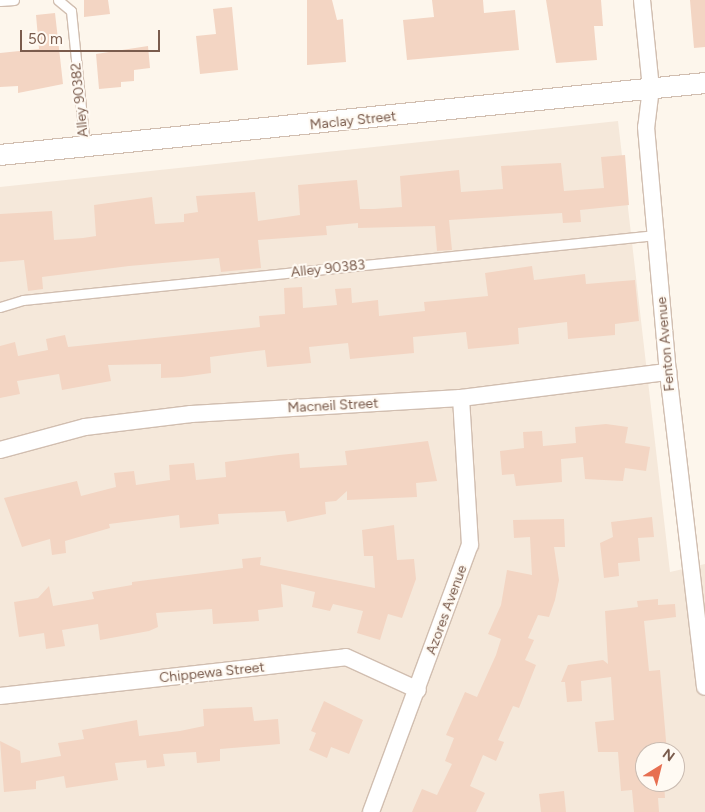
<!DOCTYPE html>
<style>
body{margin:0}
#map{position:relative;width:705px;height:812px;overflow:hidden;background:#fdf6ec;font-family:Figtree,sans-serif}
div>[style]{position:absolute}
.residential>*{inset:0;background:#f5e8da}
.building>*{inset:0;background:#f3d5c3}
.roads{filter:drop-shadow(1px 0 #d1beb0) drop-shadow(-1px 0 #d1beb0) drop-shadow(0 1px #d1beb0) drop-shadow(0 -1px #d1beb0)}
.service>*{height:9px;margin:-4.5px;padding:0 4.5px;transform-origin:4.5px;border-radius:4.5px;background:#fff}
.minor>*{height:16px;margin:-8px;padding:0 8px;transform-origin:8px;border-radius:8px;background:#fff}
.tertiary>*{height:20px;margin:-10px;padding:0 10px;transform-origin:10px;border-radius:10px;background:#fff}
span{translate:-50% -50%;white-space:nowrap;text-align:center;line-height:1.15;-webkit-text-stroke:4px #fffaf3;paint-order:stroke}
.street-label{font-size:14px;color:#7a5c4d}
.north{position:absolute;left:635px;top:742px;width:50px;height:50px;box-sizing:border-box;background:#fffaf3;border:1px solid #cabbb1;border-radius:50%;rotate:36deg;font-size:14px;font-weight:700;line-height:20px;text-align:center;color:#7a5c4d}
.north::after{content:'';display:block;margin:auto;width:18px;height:22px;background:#e76f51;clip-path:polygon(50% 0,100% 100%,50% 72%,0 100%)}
.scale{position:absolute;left:20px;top:30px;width:140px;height:22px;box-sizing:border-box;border:2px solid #7a5c4d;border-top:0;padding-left:6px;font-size:15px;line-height:18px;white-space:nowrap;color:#7a5c4d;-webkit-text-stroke:4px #fffaf3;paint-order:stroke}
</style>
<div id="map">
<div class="residential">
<i style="clip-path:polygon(evenodd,618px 121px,670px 572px,705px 564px,705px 812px,0 812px,0 187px,618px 121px,645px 752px,675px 752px,675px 782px,645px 782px,645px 752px)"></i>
</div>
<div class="building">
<i style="clip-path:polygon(84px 0,108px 0,110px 14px,84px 17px)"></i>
<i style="clip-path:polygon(307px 0,332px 0,337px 20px,343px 19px,346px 62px,307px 65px)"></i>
<i style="clip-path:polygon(432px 0,483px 0,484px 13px,515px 10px,519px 50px,407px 60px,403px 20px,434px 17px)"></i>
<i style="clip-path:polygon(546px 0,601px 0,603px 26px,594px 26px,597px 60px,556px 63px)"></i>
<i style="clip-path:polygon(690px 0,705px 0,705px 47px,694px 48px)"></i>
<i style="clip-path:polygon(232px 7px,238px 70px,200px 74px,196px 36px,216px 34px,213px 9px)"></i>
<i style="clip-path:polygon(55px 13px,63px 84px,18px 93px,18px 86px,0 87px,0 53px,39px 49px,36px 15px)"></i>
<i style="clip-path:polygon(148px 46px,150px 68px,134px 70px,134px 81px,121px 82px,121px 87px,99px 89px,96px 54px)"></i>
<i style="clip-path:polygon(625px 155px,629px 205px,580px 210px,581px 222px,563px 223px,562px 213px,449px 220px,452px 250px,437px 251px,435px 226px,358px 228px,358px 223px,326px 226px,327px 235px,258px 240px,261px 268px,221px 272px,219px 258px,129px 266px,42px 277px,43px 289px,28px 291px,24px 260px,0 262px,0 214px,52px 211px,54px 240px,83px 238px,96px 236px,94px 205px,152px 197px,155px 224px,184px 222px,184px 214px,198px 212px,196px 196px,255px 192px,258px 221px,300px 215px,298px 185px,357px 180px,360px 209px,374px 209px,402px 207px,400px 176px,459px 170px,461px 192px,503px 189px,501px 166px,561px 163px,564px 191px,604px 188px,601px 157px)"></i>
<i style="clip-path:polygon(532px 266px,534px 280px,585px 274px,586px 284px,635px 280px,639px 321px,615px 324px,615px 335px,568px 339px,567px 322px,518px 328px,519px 344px,468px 349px,466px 332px,413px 337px,414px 353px,350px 359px,348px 343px,309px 347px,311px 363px,267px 367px,265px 350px,232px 354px,210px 357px,211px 373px,182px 377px,161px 378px,161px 364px,108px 365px,111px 381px,62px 390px,59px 374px,17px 381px,20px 394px,0 398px,0 346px,15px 342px,18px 356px,48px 350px,46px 339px,65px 335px,68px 347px,260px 327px,259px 316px,285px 314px,284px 288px,302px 287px,303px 308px,337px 305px,335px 289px,351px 288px,352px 303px,378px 300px,379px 316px,425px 311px,424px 302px,488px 296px,485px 273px)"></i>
<i style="clip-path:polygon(606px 424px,628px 427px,625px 443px,650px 447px,646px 471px,625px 468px,623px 481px,585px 479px,583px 457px,561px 459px,562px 482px,516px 486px,514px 474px,502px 475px,500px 451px,524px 448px,523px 432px,542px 431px,543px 446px,576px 443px,575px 427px)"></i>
<i style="clip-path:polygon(428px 441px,437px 481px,416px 483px,417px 497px,347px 500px,347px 491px,336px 501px,325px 502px,326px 514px,287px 522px,285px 511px,218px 514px,219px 524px,180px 528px,179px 515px,109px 524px,110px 528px,65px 541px,66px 553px,52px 555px,50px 539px,22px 547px,4px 498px,77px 481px,81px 496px,116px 487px,114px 473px,134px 471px,136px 485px,170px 480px,169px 465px,194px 463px,196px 480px,226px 477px,225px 462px,279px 455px,299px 453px,300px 468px,347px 465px,345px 451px)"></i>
<i style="clip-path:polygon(652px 517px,654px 537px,638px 538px,640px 561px,618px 563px,619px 576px,604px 578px,600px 543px,613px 537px,611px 522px)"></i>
<i style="clip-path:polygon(564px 519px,565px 547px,554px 547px,559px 580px,555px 600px,549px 617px,538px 615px,528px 638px,534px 640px,525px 660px,536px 665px,519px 708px,513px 706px,498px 740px,504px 742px,496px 761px,483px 755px,470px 786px,485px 793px,476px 812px,412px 812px,422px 789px,437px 795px,452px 764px,445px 761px,454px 738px,446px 735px,465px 692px,477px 697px,496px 655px,501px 639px,488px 634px,501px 605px,507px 570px,532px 575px,530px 537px,514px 538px,513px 520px)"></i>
<i style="clip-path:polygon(394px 525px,397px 560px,414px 559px,416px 579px,402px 618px,388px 614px,380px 640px,357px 633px,363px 611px,333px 604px,330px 611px,312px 607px,315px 592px,281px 584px,283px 607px,258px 610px,259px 621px,213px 624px,212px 609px,156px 613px,158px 627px,149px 631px,100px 640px,98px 624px,62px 630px,65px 646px,46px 649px,44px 633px,19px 637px,14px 602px,38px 598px,49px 586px,53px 606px,94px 599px,92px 592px,132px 585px,132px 582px,243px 568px,242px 559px,261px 557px,260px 565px,375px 588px,373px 556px,364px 556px,362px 530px)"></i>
<i style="clip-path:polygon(658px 599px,658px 605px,675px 604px,676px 617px,644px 621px,649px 671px,660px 670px,667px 752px,645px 752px,645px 782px,664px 782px,665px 798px,658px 798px,659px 812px,634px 812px,632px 790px,621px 791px,618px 752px,598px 752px,595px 722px,614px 720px,611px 677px,581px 681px,582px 701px,567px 702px,565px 682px,561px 682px,568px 665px,603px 660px,608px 664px,605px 611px,638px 607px,637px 601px)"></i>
<i style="clip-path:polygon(324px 701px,363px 720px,349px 754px,331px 747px,327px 758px,309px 750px,316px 733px,311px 731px)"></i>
<i style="clip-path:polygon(252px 707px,254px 721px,278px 719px,280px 744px,220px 749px,220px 761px,197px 763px,196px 752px,163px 754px,165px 766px,147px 768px,146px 760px,115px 763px,118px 780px,66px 788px,64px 776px,36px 781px,36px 789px,4px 792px,0 741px,20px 751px,21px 763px,61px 756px,58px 743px,84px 739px,82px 730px,137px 720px,139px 736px,180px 731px,204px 726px,203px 709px)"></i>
<i style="clip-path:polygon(564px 791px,566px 812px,541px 812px,539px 794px)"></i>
</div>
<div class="roads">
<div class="service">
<i style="left:58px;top:0;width:17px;rotate:40deg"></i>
<i style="left:71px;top:11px;width:137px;rotate:84.1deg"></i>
<i style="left:0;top:1px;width:14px;rotate:-4deg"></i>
<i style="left:0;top:307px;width:24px;rotate:-17deg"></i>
<i style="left:23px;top:300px;width:636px;rotate:-5.86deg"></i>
</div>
<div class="minor">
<i style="left:642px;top:0;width:88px;rotate:84.2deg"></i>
<i style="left:651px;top:88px;width:39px;rotate:97deg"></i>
<i style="left:646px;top:127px;width:246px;rotate:84.9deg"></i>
<i style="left:668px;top:372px;width:317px;rotate:83.3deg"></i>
<i style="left:0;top:450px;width:88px;rotate:-15.1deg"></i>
<i style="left:85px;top:427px;width:107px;rotate:-7deg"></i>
<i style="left:191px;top:414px;width:270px;rotate:-3.4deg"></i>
<i style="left:461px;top:398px;width:209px;rotate:-7.2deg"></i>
<i style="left:0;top:696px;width:348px;rotate:-6.4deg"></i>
<i style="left:346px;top:657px;width:79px;rotate:24.6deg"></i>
<i style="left:371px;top:812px;width:285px;rotate:-69.7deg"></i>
<i style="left:470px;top:545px;width:147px;rotate:-93.5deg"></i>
</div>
<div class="tertiary">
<i style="left:0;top:155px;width:709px;rotate:-5.83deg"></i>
</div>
</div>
<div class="street-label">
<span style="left:80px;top:100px;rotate:-96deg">Alley 90382</span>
<span style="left:353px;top:121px;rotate:-6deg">Maclay Street</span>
<span style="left:328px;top:269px;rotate:-6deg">Alley 90383</span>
<span style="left:666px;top:344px;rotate:-95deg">Fenton Avenue</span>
<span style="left:333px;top:406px;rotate:-3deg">Macneil Street</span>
<span style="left:447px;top:610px;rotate:-70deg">Azores Avenue</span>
<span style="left:212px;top:673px;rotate:-6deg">Chippewa Street</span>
</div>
<div class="north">N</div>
<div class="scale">50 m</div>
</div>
